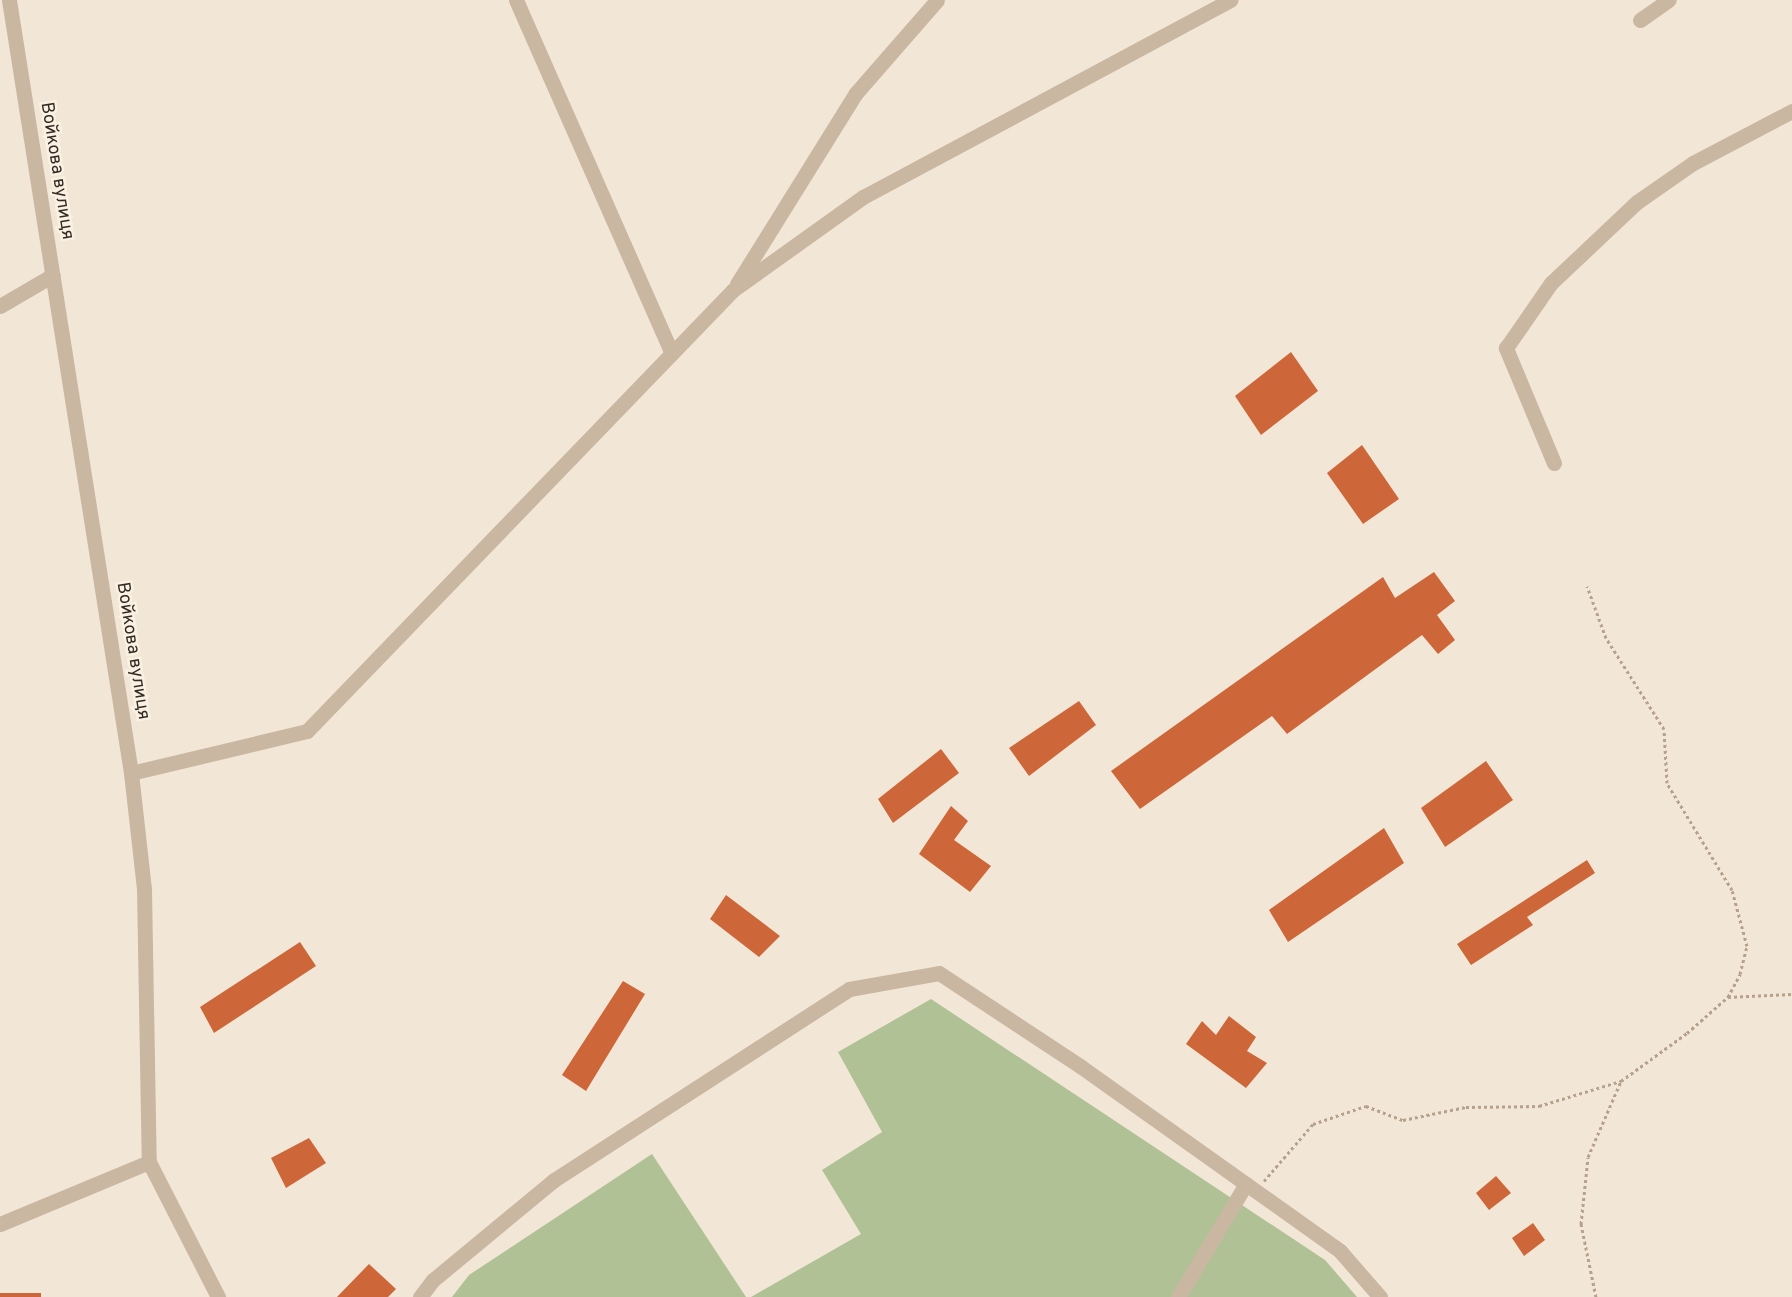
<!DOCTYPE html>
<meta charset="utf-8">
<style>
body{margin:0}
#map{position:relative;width:1792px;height:1297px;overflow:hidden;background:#f2e7d6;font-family:Overpass,sans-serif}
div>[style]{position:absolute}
.green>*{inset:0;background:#b0c196}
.building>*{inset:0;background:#cd6639}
.path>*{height:3px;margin-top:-1.5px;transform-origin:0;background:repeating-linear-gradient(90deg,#b6a18c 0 3px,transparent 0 6px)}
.minor>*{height:15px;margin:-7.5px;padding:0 7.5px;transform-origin:7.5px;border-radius:7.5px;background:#cab7a2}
span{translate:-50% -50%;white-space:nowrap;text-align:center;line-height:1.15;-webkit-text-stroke:5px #faf1e2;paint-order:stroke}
.street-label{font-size:18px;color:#342b25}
</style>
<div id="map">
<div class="green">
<i style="clip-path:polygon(931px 999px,1325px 1260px,1357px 1297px,751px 1297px,861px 1234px,822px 1170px,882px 1132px,838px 1052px)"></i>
<i style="clip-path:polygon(652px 1154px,746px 1297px,452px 1297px,469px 1275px)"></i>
</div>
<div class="building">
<i style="clip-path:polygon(1291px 352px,1318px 391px,1261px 435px,1235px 396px)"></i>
<i style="clip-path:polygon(1362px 445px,1399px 499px,1363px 524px,1327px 473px)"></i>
<i style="clip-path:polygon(1434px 572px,1455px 601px,1437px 615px,1455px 640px,1438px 654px,1422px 635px,1287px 734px,1272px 716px,1140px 809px,1111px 771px,1383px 577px,1395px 598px)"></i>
<i style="clip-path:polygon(1079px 701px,1096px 725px,1029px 776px,1009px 748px)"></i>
<i style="clip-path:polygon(941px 749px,959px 773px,893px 823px,878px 799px)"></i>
<i style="clip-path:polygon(1486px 761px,1513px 800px,1445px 847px,1421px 808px)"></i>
<i style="clip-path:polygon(951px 806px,968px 821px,954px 840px,991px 866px,970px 892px,919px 854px)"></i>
<i style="clip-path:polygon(1384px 828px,1404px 863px,1288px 942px,1269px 910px)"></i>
<i style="clip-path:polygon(1587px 860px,1595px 873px,1527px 917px,1533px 925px,1471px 965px,1457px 944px)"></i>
<i style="clip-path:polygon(726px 895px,780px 936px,759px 957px,710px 919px)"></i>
<i style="clip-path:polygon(300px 942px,316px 966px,214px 1033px,200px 1007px)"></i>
<i style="clip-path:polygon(623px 981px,645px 994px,586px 1091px,562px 1075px)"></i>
<i style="clip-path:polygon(1229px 1016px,1256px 1037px,1247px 1051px,1267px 1063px,1246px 1088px,1186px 1044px,1202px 1021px,1216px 1035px)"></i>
<i style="clip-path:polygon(309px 1138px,326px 1163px,286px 1188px,271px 1158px)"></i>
<i style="clip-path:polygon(1496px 1176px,1511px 1193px,1489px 1210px,1476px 1193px)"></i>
<i style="clip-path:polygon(1533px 1223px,1545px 1240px,1524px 1256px,1512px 1238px)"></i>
<i style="clip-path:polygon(369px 1264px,396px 1289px,388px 1297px,337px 1297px)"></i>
<i style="clip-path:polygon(0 1293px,41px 1293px,41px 1297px,0 1297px)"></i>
</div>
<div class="path">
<i style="left:1728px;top:997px;width:64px;rotate:-2.7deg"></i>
<i style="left:1264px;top:1181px;width:75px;rotate:-49.3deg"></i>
<i style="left:1313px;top:1124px;width:56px;rotate:-18.8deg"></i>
<i style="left:1366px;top:1106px;width:40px;rotate:21deg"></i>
<i style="left:1403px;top:1120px;width:64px;rotate:-11.7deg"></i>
<i style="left:1466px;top:1107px;width:73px;rotate:-0.8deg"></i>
<i style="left:1539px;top:1106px;width:86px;rotate:-17deg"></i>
<i style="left:1621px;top:1081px;width:82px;rotate:-36deg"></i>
<i style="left:1687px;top:1033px;width:55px;rotate:-41.3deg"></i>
<i style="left:1728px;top:997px;width:26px;rotate:-62deg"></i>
<i style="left:1740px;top:974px;width:29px;rotate:-76deg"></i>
<i style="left:1747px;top:946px;width:58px;rotate:-105deg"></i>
<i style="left:1732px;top:890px;width:125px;rotate:-121.3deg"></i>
<i style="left:1667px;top:783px;width:54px;rotate:-93.2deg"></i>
<i style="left:1664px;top:729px;width:108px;rotate:-122.5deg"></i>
<i style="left:1606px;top:638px;width:55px;rotate:-110.1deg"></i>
<i style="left:1596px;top:1297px;width:75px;rotate:-101.6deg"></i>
<i style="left:1581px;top:1224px;width:67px;rotate:-84deg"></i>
<i style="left:1588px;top:1157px;width:83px;rotate:-66.5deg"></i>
</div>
<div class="minor">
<i style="left:9px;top:0;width:783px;rotate:81.03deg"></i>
<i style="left:131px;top:773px;width:117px;rotate:83.6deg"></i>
<i style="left:144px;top:889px;width:273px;rotate:89deg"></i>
<i style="left:149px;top:1162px;width:152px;rotate:62.9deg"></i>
<i style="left:516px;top:0;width:386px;rotate:66.2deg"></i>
<i style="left:1640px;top:20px;width:35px;rotate:-35deg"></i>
<i style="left:737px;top:284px;width:225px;rotate:-58.1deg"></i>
<i style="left:856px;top:93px;width:123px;rotate:-48.9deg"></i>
<i style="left:0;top:306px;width:61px;rotate:-30.3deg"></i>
<i style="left:1554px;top:463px;width:125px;rotate:-112.7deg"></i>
<i style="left:1506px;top:348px;width:79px;rotate:-55.3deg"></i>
<i style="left:1551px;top:283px;width:118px;rotate:-43.3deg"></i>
<i style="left:1637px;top:202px;width:68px;rotate:-34.9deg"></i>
<i style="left:1693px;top:163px;width:112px;rotate:-27.7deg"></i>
<i style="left:131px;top:773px;width:181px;rotate:-13.4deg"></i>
<i style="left:307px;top:731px;width:613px;rotate:-45.99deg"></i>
<i style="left:733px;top:290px;width:160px;rotate:-35.6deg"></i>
<i style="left:863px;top:197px;width:417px;rotate:-28.2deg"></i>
<i style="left:0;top:1224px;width:161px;rotate:-22.6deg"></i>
<i style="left:420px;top:1297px;width:21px;rotate:-53deg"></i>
<i style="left:433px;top:1280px;width:157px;rotate:-39.6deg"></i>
<i style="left:554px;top:1180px;width:351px;rotate:-32.9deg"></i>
<i style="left:849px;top:989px;width:91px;rotate:-10.1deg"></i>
<i style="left:939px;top:973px;width:169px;rotate:33.4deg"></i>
<i style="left:1080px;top:1066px;width:319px;rotate:35.4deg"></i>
<i style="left:1340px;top:1251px;width:61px;rotate:49deg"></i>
<i style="left:1178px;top:1297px;width:132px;rotate:-59deg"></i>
</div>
<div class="street-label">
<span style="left:56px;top:171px;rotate:81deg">Войкова вулиця</span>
<span style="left:132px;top:651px;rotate:81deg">Войкова вулиця</span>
</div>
</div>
